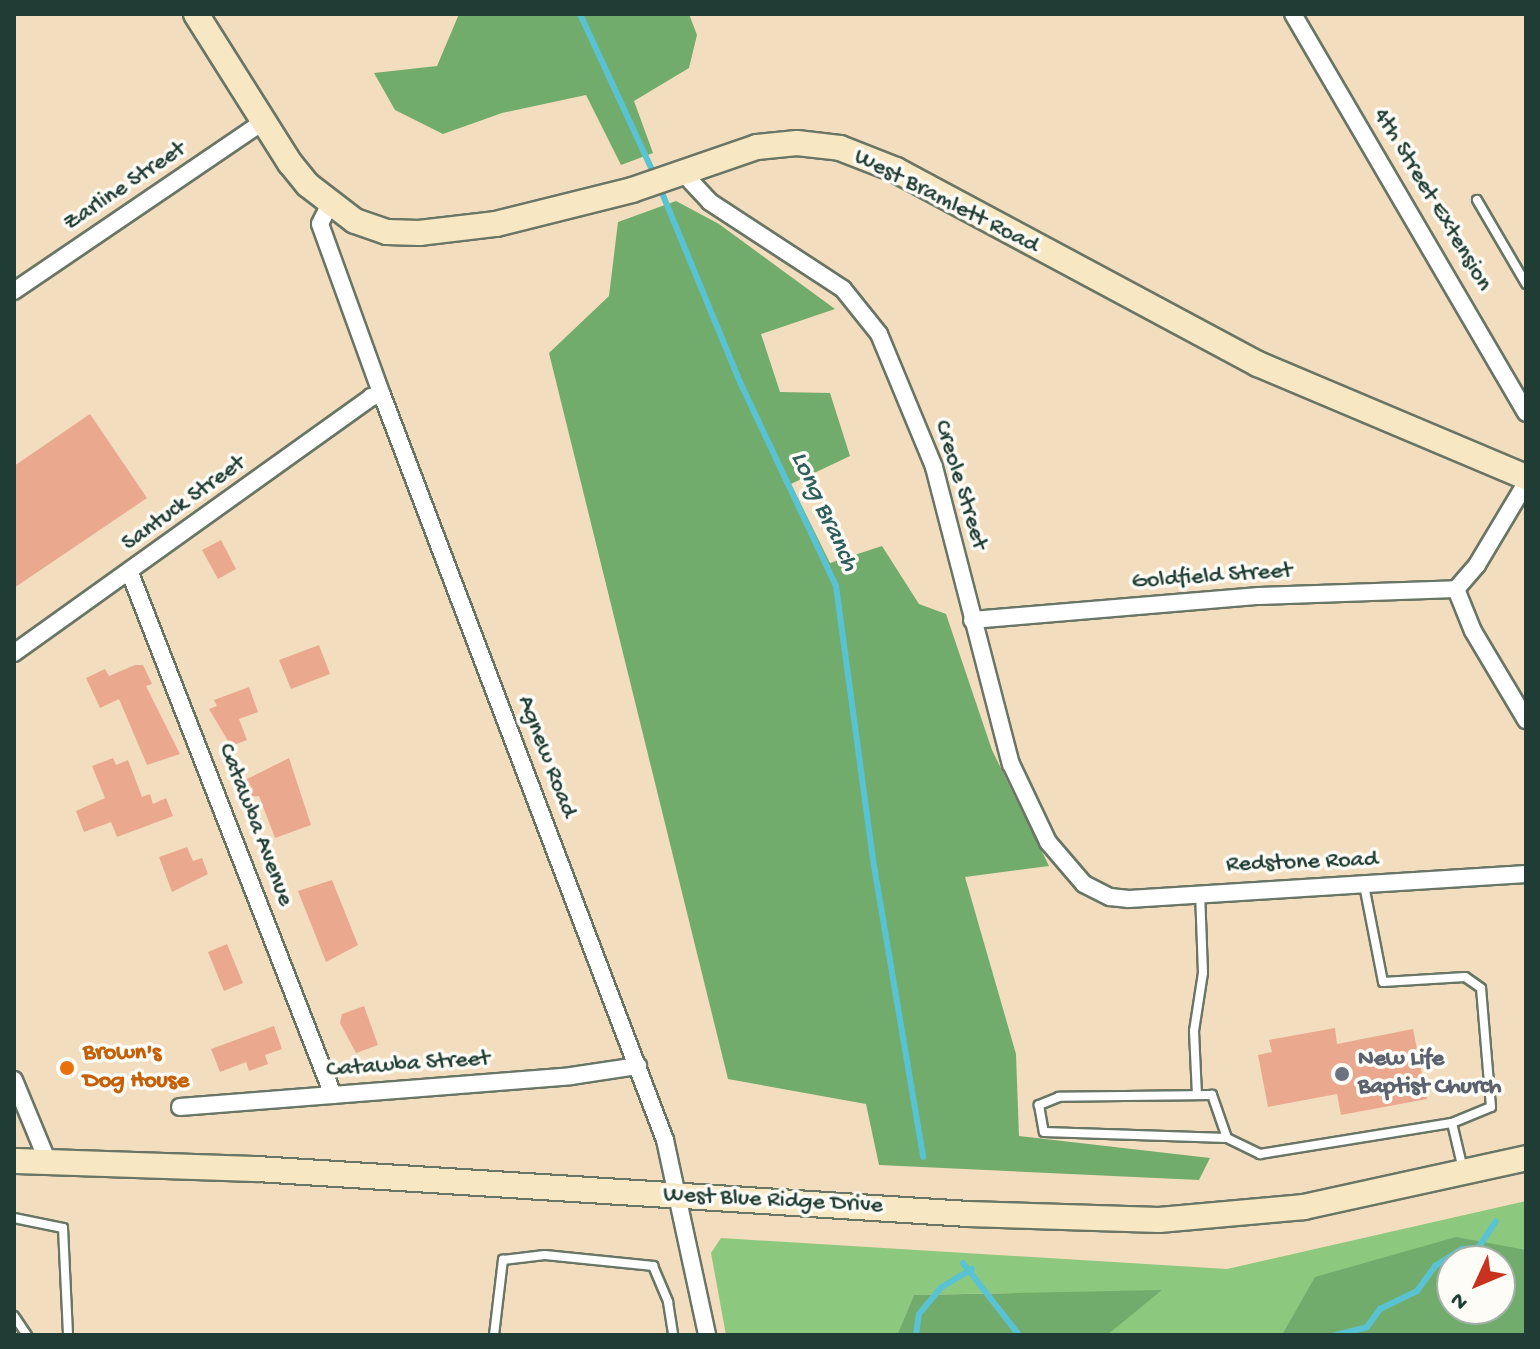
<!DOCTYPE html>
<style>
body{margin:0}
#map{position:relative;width:1540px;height:1349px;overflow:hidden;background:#f3ddbf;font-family:"Gochi Hand",sans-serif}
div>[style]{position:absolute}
.green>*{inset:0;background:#8cc87d}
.forest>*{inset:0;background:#71ac6c}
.stream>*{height:6px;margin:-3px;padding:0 3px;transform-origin:3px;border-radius:3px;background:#59c3d4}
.building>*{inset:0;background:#eaa98f}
.roads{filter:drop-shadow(2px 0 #697565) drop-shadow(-2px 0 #697565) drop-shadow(0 2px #697565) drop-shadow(0 -2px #697565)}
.lane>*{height:8px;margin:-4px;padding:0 4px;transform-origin:4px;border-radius:4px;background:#fff}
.street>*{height:16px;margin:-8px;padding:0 8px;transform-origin:8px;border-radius:8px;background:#fff}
.secondary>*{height:24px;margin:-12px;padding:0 12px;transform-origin:12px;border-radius:12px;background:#f7e8c3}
.dots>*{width:22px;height:22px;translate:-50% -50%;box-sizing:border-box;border:4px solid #fdfcf7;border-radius:50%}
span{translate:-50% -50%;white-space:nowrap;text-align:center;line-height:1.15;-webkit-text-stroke:7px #fdfcf7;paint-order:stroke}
.street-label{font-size:24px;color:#1f3d34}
.food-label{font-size:24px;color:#c56008;font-weight:700}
.left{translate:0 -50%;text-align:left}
.worship-label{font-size:24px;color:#5b616d;font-weight:700}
.water-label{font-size:26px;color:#2e5e5c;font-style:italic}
.frame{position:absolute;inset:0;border:16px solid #1f3d34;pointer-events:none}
.north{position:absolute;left:1436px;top:1245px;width:80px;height:80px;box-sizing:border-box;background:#fdfcf7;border:2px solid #a4b0a9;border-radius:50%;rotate:226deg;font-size:22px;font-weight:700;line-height:32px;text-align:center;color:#1f3d34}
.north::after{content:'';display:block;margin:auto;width:28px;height:36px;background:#c8321e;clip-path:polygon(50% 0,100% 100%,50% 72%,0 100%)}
</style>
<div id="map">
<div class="green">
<i style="clip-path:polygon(evenodd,1526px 1201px,1526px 1335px,1037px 1335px,1011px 1293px,914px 1295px,897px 1335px,726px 1335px,711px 1253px,721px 1238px,1227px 1269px,1526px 1201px,1452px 1261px,1500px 1261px,1500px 1309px,1452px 1309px,1452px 1261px)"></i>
</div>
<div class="forest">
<i style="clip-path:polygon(459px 14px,689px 14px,697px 35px,689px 68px,634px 101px,653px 153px,621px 165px,586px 95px,502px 113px,443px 134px,395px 110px,374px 73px,437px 66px)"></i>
<i style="clip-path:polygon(676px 201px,719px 224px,835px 309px,761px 334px,780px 392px,830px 393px,850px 456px,791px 484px,830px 563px,882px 546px,919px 604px,946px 614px,992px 750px,1049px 866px,965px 877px,1016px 1054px,1019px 1136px,1210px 1158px,1199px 1180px,879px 1165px,866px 1104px,728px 1079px,549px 353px,609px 296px,618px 222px)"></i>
<i style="clip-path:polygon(evenodd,1456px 1237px,1526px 1250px,1526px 1335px,1282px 1335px,1315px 1277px,1456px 1237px,1452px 1261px,1500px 1261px,1500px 1309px,1452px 1309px,1452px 1261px)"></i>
<i style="clip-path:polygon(1162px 1290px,1107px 1335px,897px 1335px,914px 1295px)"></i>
</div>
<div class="stream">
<i style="left:580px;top:14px;width:176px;rotate:65.2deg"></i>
<i style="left:660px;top:188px;width:210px;rotate:67.6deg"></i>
<i style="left:740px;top:382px;width:225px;rotate:64.8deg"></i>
<i style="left:836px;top:586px;width:283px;rotate:82.3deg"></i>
<i style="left:874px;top:866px;width:295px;rotate:80.4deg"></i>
<i style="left:963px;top:1263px;width:91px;rotate:52.1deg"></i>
<i style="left:916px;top:1335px;width:21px;rotate:-82deg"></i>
<i style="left:919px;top:1314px;width:35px;rotate:-50deg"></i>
<i style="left:942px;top:1287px;width:35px;rotate:-31deg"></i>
<i style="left:1336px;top:1335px;width:32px;rotate:-14deg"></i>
<i style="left:1367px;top:1327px;width:22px;rotate:-54deg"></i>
<i style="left:1380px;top:1309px;width:41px;rotate:-25.9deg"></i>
<i style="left:1417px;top:1291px;width:31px;rotate:-54deg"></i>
<i style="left:1435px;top:1266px;width:32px;rotate:-32deg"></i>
<i style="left:1462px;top:1249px;width:16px;rotate:-4deg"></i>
<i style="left:1478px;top:1248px;width:32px;rotate:-56deg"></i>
</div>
<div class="building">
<i style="clip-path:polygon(90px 414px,147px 498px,14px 588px,14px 466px)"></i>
<i style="clip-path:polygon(221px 540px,236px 569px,218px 579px,202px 550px)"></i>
<i style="clip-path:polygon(319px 645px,330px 674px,291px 689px,279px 660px)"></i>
<i style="clip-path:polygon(135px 665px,143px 665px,152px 684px,146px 686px,180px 754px,147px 765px,119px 699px,100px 708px,86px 678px,105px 669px,109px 676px)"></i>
<i style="clip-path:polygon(249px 687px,258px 712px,239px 719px,247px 740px,231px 746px,209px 709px,217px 706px,214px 700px)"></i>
<i style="clip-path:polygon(113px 758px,116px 765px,128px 760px,142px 797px,150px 794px,153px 804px,166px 798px,173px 816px,117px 837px,111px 822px,84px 832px,76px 811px,105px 798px,92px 766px)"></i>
<i style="clip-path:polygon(289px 758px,311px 825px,275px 838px,259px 796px,249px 797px,243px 781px)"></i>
<i style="clip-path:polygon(187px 847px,193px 861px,202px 858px,208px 874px,172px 892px,159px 857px)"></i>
<i style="clip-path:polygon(332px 880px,358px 945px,326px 962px,298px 891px)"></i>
<i style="clip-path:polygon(227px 944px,243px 983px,224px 991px,208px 952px)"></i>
<i style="clip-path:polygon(364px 1006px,378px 1045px,356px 1053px,340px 1023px,342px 1014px)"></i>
<i style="clip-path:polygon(274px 1026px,282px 1049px,265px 1055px,268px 1064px,249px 1071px,246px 1062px,220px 1072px,211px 1049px)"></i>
<i style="clip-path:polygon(1335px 1028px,1337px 1044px,1413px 1029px,1427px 1099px,1341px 1115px,1337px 1094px,1268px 1107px,1258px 1055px,1272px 1052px,1269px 1040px)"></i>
</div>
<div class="roads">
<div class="lane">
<i style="left:1477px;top:200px;width:97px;rotate:59.7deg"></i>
<i style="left:1197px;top:1095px;width:64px;rotate:-92.7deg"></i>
<i style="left:1194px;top:1031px;width:59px;rotate:-81.2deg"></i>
<i style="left:1203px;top:973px;width:80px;rotate:-92.1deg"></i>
<i style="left:1452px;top:1123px;width:47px;rotate:76.6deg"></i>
<i style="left:1227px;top:1138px;width:46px;rotate:-109.2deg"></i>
<i style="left:1212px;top:1095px;width:153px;rotate:179.3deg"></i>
<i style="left:1059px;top:1097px;width:22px;rotate:158deg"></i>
<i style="left:1039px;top:1105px;width:27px;rotate:80deg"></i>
<i style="left:1044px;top:1132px;width:183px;rotate:1.9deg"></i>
<i style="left:1227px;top:1138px;width:37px;rotate:26deg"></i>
<i style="left:1260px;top:1154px;width:194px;rotate:-9.2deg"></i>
<i style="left:1452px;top:1123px;width:42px;rotate:-22.3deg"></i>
<i style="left:1491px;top:1107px;width:119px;rotate:-94.8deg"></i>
<i style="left:1481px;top:988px;width:19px;rotate:-145deg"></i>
<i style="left:1465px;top:977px;width:82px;rotate:176.5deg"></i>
<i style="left:1383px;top:982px;width:99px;rotate:-101.1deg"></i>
<i style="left:14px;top:1218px;width:50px;rotate:11.5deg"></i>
<i style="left:63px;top:1228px;width:107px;rotate:87.3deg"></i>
<i style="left:14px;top:1316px;width:23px;rotate:56deg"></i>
<i style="left:494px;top:1335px;width:76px;rotate:-83.2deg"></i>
<i style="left:503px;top:1260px;width:42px;rotate:-6.8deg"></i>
<i style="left:545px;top:1255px;width:109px;rotate:5.8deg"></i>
<i style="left:653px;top:1266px;width:39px;rotate:67deg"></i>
<i style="left:668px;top:1302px;width:33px;rotate:81deg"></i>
</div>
<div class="street">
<i style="left:1293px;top:14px;width:462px;rotate:59.7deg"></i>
<i style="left:684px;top:174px;width:38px;rotate:47deg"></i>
<i style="left:710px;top:202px;width:159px;rotate:33.2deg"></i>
<i style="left:843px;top:289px;width:58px;rotate:51.3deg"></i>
<i style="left:879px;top:334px;width:144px;rotate:67.5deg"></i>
<i style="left:934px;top:467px;width:307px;rotate:75.5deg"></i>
<i style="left:1011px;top:764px;width:86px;rotate:64.6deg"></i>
<i style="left:1048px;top:842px;width:55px;rotate:49.4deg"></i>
<i style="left:1084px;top:884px;width:29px;rotate:27deg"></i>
<i style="left:1110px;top:897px;width:19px;rotate:6deg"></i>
<i style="left:1129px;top:899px;width:398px;rotate:-3.6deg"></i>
<i style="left:330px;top:204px;width:22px;rotate:117deg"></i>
<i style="left:320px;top:224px;width:182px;rotate:70.1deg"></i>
<i style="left:382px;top:395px;width:797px;rotate:69.2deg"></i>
<i style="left:665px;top:1140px;width:199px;rotate:77.8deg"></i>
<i style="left:14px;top:291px;width:302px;rotate:-34.2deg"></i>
<i style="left:1526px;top:483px;width:96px;rotate:120.9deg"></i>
<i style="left:1477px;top:565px;width:32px;rotate:131deg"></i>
<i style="left:1456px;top:589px;width:45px;rotate:68deg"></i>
<i style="left:1473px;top:631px;width:104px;rotate:59.2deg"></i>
<i style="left:130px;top:573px;width:560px;rotate:68.75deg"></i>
<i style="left:972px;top:620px;width:288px;rotate:-4.8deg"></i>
<i style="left:1259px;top:596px;width:197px;rotate:-2deg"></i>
<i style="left:14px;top:653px;width:439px;rotate:-35.6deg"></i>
<i style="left:371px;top:397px;width:11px;rotate:-10deg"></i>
<i style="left:14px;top:1080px;width:89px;rotate:67.5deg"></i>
<i style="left:180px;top:1107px;width:392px;rotate:-4.5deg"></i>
<i style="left:571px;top:1076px;width:68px;rotate:-8.5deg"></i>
</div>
<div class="secondary">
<i style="left:196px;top:14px;width:176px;rotate:57.8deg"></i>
<i style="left:290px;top:163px;width:28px;rotate:51deg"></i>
<i style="left:308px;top:185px;width:59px;rotate:37.5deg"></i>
<i style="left:355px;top:221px;width:34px;rotate:19deg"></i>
<i style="left:387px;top:232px;width:32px;rotate:2deg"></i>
<i style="left:419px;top:233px;width:78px;rotate:-6.7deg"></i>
<i style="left:496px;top:224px;width:140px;rotate:-14deg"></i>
<i style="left:632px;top:190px;width:132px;rotate:-19deg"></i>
<i style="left:757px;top:147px;width:40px;rotate:-5.7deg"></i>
<i style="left:797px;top:143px;width:43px;rotate:6.6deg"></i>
<i style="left:840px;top:148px;width:60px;rotate:21.4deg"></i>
<i style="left:896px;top:170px;width:411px;rotate:28.2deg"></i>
<i style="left:1258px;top:364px;width:291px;rotate:22.9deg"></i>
<i style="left:14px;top:1161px;width:243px;rotate:1.9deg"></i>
<i style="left:257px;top:1169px;width:712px;rotate:3.62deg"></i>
<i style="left:968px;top:1214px;width:191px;rotate:1.8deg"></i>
<i style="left:1159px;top:1220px;width:146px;rotate:-5.1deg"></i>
<i style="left:1304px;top:1207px;width:227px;rotate:-12.4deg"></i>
</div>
</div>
<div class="dots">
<i style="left:67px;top:1068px;background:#e8710a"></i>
<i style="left:1342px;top:1074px;background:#6b7280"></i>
</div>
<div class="street-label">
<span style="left:125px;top:187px;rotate:-34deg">Zarline Street</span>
<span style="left:1432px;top:200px;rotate:59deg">4th Street Extension</span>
<span style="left:946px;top:202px;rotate:27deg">West Bramlett Road</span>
<span style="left:960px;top:485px;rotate:73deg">Creole Street</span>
<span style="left:184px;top:504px;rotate:-36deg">Santuck Street</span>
<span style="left:1212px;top:577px;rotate:-4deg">Goldfield Street</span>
<span style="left:546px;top:757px;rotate:69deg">Agnew Road</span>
<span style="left:255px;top:825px;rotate:69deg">Catawba Avenue</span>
<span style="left:1302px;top:863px;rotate:-2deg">Redstone Road</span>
<span style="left:408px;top:1065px;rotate:-4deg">Catawba Street</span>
<span style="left:773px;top:1201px;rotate:3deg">West Blue Ridge Drive</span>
</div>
<div class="food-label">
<span class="left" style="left:83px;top:1068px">Brown's<br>Dog House</span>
</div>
<div class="worship-label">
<span class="left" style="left:1358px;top:1074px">New Life<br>Baptist Church</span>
</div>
<div class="water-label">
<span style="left:823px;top:512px;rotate:65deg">Long Branch</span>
</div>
<div class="frame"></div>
<div class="north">N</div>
</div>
